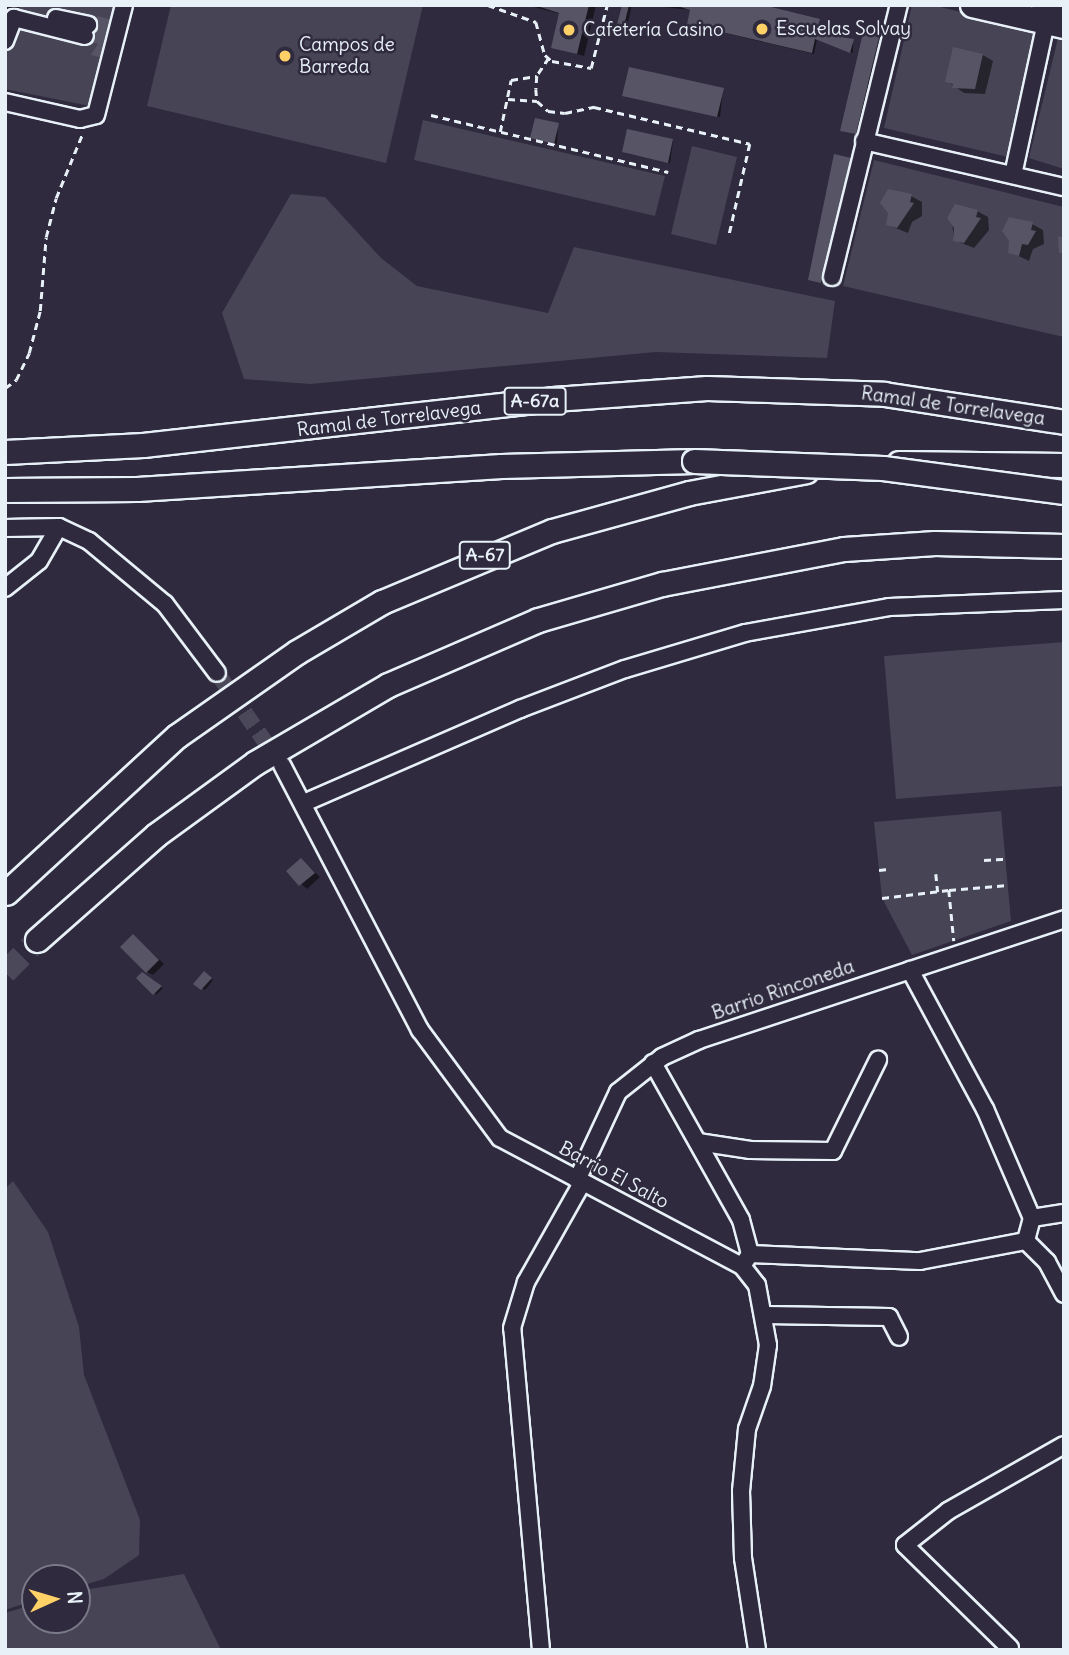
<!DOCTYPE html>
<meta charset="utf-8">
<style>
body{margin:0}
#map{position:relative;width:1069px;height:1655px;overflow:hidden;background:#2f2a3d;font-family:Delius,sans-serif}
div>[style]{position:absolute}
.green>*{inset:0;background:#464455}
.shadow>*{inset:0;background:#0007}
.building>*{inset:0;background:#575565}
.minor-tunnel>*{height:16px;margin-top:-8px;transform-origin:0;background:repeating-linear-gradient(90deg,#4b4859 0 16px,transparent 0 24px)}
.highway-tunnel>*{height:23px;margin-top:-11.5px;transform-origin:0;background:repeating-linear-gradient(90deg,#4b4859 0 23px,transparent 0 34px)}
.path>*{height:2.5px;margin-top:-1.25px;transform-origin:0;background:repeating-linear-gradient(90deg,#e8f1f8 0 7px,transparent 0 12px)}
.roads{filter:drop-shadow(2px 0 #e8f1f8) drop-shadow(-2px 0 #e8f1f8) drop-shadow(0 2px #e8f1f8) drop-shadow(0 -2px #e8f1f8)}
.minor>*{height:16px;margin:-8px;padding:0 8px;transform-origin:8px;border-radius:8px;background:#2f2a3d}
.highway>*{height:23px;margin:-11.5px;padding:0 11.5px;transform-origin:11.5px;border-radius:11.5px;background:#2f2a3d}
.bridges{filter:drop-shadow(2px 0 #e8f1f8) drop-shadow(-2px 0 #e8f1f8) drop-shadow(0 2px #e8f1f8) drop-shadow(0 -2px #e8f1f8)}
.highway-bridge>*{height:23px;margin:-11.5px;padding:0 11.5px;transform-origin:11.5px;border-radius:11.5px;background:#2f2a3d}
.dots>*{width:19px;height:19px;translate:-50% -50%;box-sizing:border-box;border:4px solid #2f2a3d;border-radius:50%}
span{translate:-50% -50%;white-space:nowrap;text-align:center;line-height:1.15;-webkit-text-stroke:5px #2f2a3d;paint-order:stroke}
.shield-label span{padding:2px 5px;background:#2f2a3d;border:2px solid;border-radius:5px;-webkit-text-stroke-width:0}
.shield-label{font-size:18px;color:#e8f1f8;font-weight:700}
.poi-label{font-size:19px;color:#e8f1f8}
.left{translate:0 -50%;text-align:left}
.street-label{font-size:19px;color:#e8f1f8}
.frame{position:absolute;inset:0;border:7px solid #e8f1f8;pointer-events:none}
.north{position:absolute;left:21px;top:1564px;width:70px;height:70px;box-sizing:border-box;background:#2f2a3d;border:2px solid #797a88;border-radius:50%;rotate:86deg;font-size:19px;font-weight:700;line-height:28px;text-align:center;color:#e8f1f8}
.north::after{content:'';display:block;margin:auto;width:24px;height:32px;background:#ffd166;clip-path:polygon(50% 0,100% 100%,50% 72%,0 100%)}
</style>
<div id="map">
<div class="green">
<i style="clip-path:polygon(5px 5px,115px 5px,90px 106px,5px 89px)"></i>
<i style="clip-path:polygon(171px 5px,423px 5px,386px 163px,147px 106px)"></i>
<i style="clip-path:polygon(912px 5px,932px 5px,1037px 31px,1008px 157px,884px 128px)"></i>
<i style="clip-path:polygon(1058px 38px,1064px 38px,1064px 169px,1029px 158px)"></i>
<i style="clip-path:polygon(423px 120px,665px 176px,655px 216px,414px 160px)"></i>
<i style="clip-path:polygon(692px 146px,737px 157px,716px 245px,671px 234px)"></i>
<i style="clip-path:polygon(874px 160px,1064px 207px,1064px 337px,843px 286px)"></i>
<i style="clip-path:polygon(291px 194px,325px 197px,381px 258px,417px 286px,548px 313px,574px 247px,835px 301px,827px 358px,656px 352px,310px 384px,244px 379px,222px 313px)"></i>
<i style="clip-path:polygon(1064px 642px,1064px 786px,896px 799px,884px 656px)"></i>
<i style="clip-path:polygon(1001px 811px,1011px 921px,912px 955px,882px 898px,874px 822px)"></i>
<i style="clip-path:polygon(13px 1181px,48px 1232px,79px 1327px,84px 1375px,140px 1520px,139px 1555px,104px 1579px,77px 1587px,77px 1578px,35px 1578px,35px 1600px,5px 1610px,5px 1189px)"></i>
<i style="clip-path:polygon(184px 1574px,221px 1650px,5px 1650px,5px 1613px,35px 1604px,35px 1620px,77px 1620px,77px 1591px)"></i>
</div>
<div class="shadow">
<i style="clip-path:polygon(5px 5px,20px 5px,19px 19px,5px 37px)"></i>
<i style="clip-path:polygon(526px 5px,596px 5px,584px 56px,553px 47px,561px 14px)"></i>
<i style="clip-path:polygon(624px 5px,632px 5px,625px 34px,620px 33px)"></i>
<i style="clip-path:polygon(690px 5px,819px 21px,819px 35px,853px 40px,853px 53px,817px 39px,814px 54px,691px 25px,692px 10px,654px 6px)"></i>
<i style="clip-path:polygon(878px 38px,859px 135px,844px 131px)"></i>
<i style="clip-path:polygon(983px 55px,993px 61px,985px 94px,964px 93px,947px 81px)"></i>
<i style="clip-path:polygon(723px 90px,720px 117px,627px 97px)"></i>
<i style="clip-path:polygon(558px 125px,557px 144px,535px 139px)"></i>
<i style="clip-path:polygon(673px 141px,670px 163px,626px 153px)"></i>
<i style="clip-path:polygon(850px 160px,824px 283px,812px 280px)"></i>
<i style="clip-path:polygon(911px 196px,922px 202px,922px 216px,912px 222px,908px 233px,888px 225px)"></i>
<i style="clip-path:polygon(977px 211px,988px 217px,989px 230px,974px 248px,954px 240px,951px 213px)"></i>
<i style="clip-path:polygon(1032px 224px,1043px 230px,1044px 244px,1033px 249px,1029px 261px,1010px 252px)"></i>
<i style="clip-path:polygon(301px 860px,320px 877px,307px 889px,288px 871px)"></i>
<i style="clip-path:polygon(134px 936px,164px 964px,153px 975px,147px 972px)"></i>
<i style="clip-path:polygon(207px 975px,213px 980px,205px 990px,196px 983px)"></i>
<i style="clip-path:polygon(153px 979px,163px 988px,156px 995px,150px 982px)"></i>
</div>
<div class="building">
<i style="clip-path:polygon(534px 5px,589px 5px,577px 54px,551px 48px,559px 13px)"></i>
<i style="clip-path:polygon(622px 5px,629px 5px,622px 34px,615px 32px)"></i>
<i style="clip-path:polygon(674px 5px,763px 5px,820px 19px,816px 33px,854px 39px,850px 53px,815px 39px,812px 53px,687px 24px,690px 10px)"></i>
<i style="clip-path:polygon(97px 16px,112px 20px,103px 58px,91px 55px,98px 44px,90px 42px)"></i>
<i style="clip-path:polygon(863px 33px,879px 37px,856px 134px,840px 131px)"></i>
<i style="clip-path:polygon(953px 47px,983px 54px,975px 89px,952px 88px,953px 84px,945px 82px)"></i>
<i style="clip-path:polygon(629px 67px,724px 88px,717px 117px,622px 96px)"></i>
<i style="clip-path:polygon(535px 118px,559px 123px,554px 144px,530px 138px)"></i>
<i style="clip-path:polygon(627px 129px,673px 139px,668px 163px,622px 152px)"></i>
<i style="clip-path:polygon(834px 154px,851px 158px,821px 283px,808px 280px)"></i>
<i style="clip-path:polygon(888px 189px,912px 194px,910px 202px,914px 203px,897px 228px,886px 225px,888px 213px,880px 203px)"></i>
<i style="clip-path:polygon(955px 204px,978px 210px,976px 217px,981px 218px,964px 243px,953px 241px,954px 228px,947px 218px)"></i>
<i style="clip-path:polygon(1009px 217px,1033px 222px,1031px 230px,1036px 231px,1028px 245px,1022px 244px,1019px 256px,1008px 253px,1009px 241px,1002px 231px)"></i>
<i style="clip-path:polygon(1058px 236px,1064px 238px,1064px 253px,1059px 253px)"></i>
<i style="clip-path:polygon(301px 858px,315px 873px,299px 886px,286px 871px)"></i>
<i style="clip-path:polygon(133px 934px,159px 960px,146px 973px,120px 947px)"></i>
<i style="clip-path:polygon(204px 971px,212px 978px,201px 990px,193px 984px)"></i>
<i style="clip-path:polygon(142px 972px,162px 986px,153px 995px,136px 978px)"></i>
</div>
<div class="minor-tunnel">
<i style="left:217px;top:673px;width:106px;rotate:55deg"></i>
</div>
<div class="highway-tunnel">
<i style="left:5px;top:972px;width:45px;rotate:-45deg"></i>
</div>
<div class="path">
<i style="left:488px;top:5px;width:51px;rotate:19.5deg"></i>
<i style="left:536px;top:22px;width:34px;rotate:75deg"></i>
<i style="left:545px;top:55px;width:9px;rotate:41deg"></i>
<i style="left:552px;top:61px;width:40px;rotate:10deg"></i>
<i style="left:591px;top:68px;width:65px;rotate:-75.7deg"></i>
<i style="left:549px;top:58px;width:22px;rotate:124deg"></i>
<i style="left:537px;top:76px;width:13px;rotate:94deg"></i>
<i style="left:536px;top:89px;width:12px;rotate:85deg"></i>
<i style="left:537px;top:101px;width:15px;rotate:42deg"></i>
<i style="left:548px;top:111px;width:17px;rotate:7deg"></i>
<i style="left:565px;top:113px;width:30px;rotate:-12deg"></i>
<i style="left:594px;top:107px;width:160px;rotate:13.3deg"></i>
<i style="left:750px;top:144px;width:94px;rotate:102.9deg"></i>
<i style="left:508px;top:99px;width:29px;rotate:4deg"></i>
<i style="left:431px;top:115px;width:244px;rotate:13.5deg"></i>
<i style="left:500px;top:132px;width:53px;rotate:-78.1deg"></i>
<i style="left:511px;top:80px;width:26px;rotate:-9deg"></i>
<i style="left:5px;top:388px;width:14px;rotate:-36deg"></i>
<i style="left:16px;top:380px;width:30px;rotate:-64deg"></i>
<i style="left:29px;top:353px;width:43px;rotate:-75.3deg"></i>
<i style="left:40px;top:311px;width:74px;rotate:-85.4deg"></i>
<i style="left:46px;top:237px;width:40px;rotate:-75.6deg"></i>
<i style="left:56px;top:198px;width:68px;rotate:-67.6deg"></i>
<i style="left:984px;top:860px;width:22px;rotate:-3deg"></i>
<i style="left:879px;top:870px;width:9px;rotate:-6deg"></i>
<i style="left:936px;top:874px;width:18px;rotate:84deg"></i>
<i style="left:949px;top:890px;width:59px;rotate:-4.8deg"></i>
<i style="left:882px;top:898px;width:67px;rotate:-6.8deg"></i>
<i style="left:949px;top:890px;width:51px;rotate:84.4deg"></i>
</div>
<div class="roads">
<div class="minor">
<i style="left:56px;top:18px;width:33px;rotate:12deg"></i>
<i style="left:5px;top:41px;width:25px;rotate:-69deg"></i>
<i style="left:14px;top:18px;width:73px;rotate:14.2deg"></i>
<i style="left:5px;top:102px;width:77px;rotate:12.8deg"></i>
<i style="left:80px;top:119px;width:16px;rotate:-14deg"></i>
<i style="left:96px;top:115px;width:114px;rotate:-75.7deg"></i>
<i style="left:864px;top:141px;width:205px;rotate:13deg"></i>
<i style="left:1013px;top:175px;width:157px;rotate:-77.8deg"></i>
<i style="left:832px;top:277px;width:280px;rotate:-76.2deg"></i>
<i style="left:5px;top:528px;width:54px;rotate:-1.1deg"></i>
<i style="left:59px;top:527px;width:33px;rotate:25deg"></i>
<i style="left:89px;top:541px;width:99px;rotate:39.7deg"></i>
<i style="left:165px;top:604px;width:86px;rotate:53deg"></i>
<i style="left:5px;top:588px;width:43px;rotate:-38.5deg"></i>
<i style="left:39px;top:561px;width:39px;rotate:-60deg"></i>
<i style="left:282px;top:765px;width:299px;rotate:62.5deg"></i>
<i style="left:420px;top:1030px;width:134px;rotate:53.5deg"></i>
<i style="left:500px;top:1138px;width:274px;rotate:27.9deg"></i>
<i style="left:742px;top:1266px;width:24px;rotate:52deg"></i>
<i style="left:757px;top:1285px;width:61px;rotate:79.6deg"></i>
<i style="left:768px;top:1345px;width:41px;rotate:98.3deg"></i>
<i style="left:762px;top:1386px;width:46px;rotate:109.2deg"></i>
<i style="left:747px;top:1429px;width:62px;rotate:95.5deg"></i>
<i style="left:741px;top:1491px;width:67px;rotate:88.3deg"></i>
<i style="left:743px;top:1558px;width:93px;rotate:81.3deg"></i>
<i style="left:304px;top:803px;width:236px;rotate:-23.5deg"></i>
<i style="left:520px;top:709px;width:112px;rotate:-20.9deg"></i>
<i style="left:625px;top:669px;width:125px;rotate:-16.7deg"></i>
<i style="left:745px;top:633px;width:146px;rotate:-10.2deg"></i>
<i style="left:889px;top:607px;width:175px;rotate:-2.3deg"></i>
<i style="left:910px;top:970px;width:158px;rotate:61.7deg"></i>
<i style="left:985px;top:1109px;width:119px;rotate:66.7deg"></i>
<i style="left:1032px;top:1218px;width:24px;rotate:105deg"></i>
<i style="left:653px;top:1063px;width:180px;rotate:60.7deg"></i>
<i style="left:741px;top:1220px;width:35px;rotate:75deg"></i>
<i style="left:698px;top:1142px;width:53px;rotate:8.7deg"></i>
<i style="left:750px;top:1150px;width:83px;rotate:0.7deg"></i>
<i style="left:833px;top:1151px;width:102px;rotate:-63.7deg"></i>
<i style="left:577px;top:1180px;width:97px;rotate:-65deg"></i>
<i style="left:618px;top:1092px;width:56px;rotate:-38.5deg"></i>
<i style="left:662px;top:1057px;width:41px;rotate:-24.7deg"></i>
<i style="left:699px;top:1040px;width:385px;rotate:-18.3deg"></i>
<i style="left:1032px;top:1218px;width:32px;rotate:-9deg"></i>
<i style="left:1026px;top:1241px;width:30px;rotate:45deg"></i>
<i style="left:1047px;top:1262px;width:36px;rotate:62deg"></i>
<i style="left:742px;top:1266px;width:14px;rotate:-56deg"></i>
<i style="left:750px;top:1254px;width:170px;rotate:2.4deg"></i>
<i style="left:920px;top:1261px;width:108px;rotate:-10.7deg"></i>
<i style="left:766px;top:1315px;width:123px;rotate:0.9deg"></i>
<i style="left:889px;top:1317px;width:22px;rotate:63deg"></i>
<i style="left:1010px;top:1648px;width:147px;rotate:-135.6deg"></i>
<i style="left:905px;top:1545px;width:55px;rotate:-38.3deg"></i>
<i style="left:948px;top:1511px;width:133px;rotate:-29.6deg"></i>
<i style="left:541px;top:1650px;width:323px;rotate:-95.1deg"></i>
<i style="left:512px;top:1328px;width:48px;rotate:-73.1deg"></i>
<i style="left:526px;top:1282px;width:114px;rotate:-60.5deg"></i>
</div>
<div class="highway">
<i style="left:972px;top:5px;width:94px;rotate:12.9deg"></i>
<i style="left:1043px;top:5px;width:22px;rotate:13deg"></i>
<i style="left:5px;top:452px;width:138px;rotate:-2.9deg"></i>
<i style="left:143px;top:445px;width:414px;rotate:-6.4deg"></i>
<i style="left:554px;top:399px;width:153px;rotate:-4.1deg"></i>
<i style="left:707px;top:388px;width:177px;rotate:1.9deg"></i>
<i style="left:884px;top:394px;width:182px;rotate:8.8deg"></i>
<i style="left:899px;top:463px;width:165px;rotate:0.7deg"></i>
<i style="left:5px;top:490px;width:132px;rotate:-0.4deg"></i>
<i style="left:137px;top:489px;width:365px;rotate:-3.6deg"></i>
<i style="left:501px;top:466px;width:193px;rotate:-1.5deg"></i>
<i style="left:6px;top:893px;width:232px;rotate:-42.6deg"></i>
<i style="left:177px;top:736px;width:146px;rotate:-35deg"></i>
<i style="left:297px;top:652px;width:99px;rotate:-30.5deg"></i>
<i style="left:382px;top:602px;width:184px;rotate:-22.7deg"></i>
<i style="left:552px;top:531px;width:142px;rotate:-15.5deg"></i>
<i style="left:689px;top:493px;width:119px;rotate:-10.6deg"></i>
<i style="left:37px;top:940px;width:159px;rotate:-41.4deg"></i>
<i style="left:156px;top:835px;width:122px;rotate:-36deg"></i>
<i style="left:255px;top:763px;width:154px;rotate:-30.4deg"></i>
<i style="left:388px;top:685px;width:163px;rotate:-23.4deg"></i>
<i style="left:538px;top:620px;width:129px;rotate:-16.2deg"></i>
<i style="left:662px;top:584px;width:185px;rotate:-10.9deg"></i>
<i style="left:844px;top:549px;width:91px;rotate:-3.8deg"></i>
<i style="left:935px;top:543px;width:129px;rotate:1.3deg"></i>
</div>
</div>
<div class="bridges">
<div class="highway-bridge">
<i style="left:694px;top:461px;width:189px;rotate:2.1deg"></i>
<i style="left:883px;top:468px;width:183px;rotate:7.6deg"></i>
</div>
</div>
<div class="dots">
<i style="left:762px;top:29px;background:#ffd166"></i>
<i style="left:569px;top:30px;background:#ffd166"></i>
<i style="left:285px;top:56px;background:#ffd166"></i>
</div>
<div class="shield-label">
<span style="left:535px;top:401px">A-67a</span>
<span style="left:485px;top:555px">A-67</span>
</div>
<div class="poi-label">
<span class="left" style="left:776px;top:29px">Escuelas Solvay</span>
<span class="left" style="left:583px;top:30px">Cafetería Casino</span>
<span class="left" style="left:299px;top:56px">Campos de<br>Barreda</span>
</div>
<div class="street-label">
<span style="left:953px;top:406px;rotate:8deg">Ramal de Torrelavega</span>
<span style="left:389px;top:419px;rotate:-7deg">Ramal de Torrelavega</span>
<span style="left:783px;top:990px;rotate:-19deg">Barrio Rinconeda</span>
<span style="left:614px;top:1175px;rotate:28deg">Barrio El Salto</span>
</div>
<div class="frame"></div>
<div class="north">N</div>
</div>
